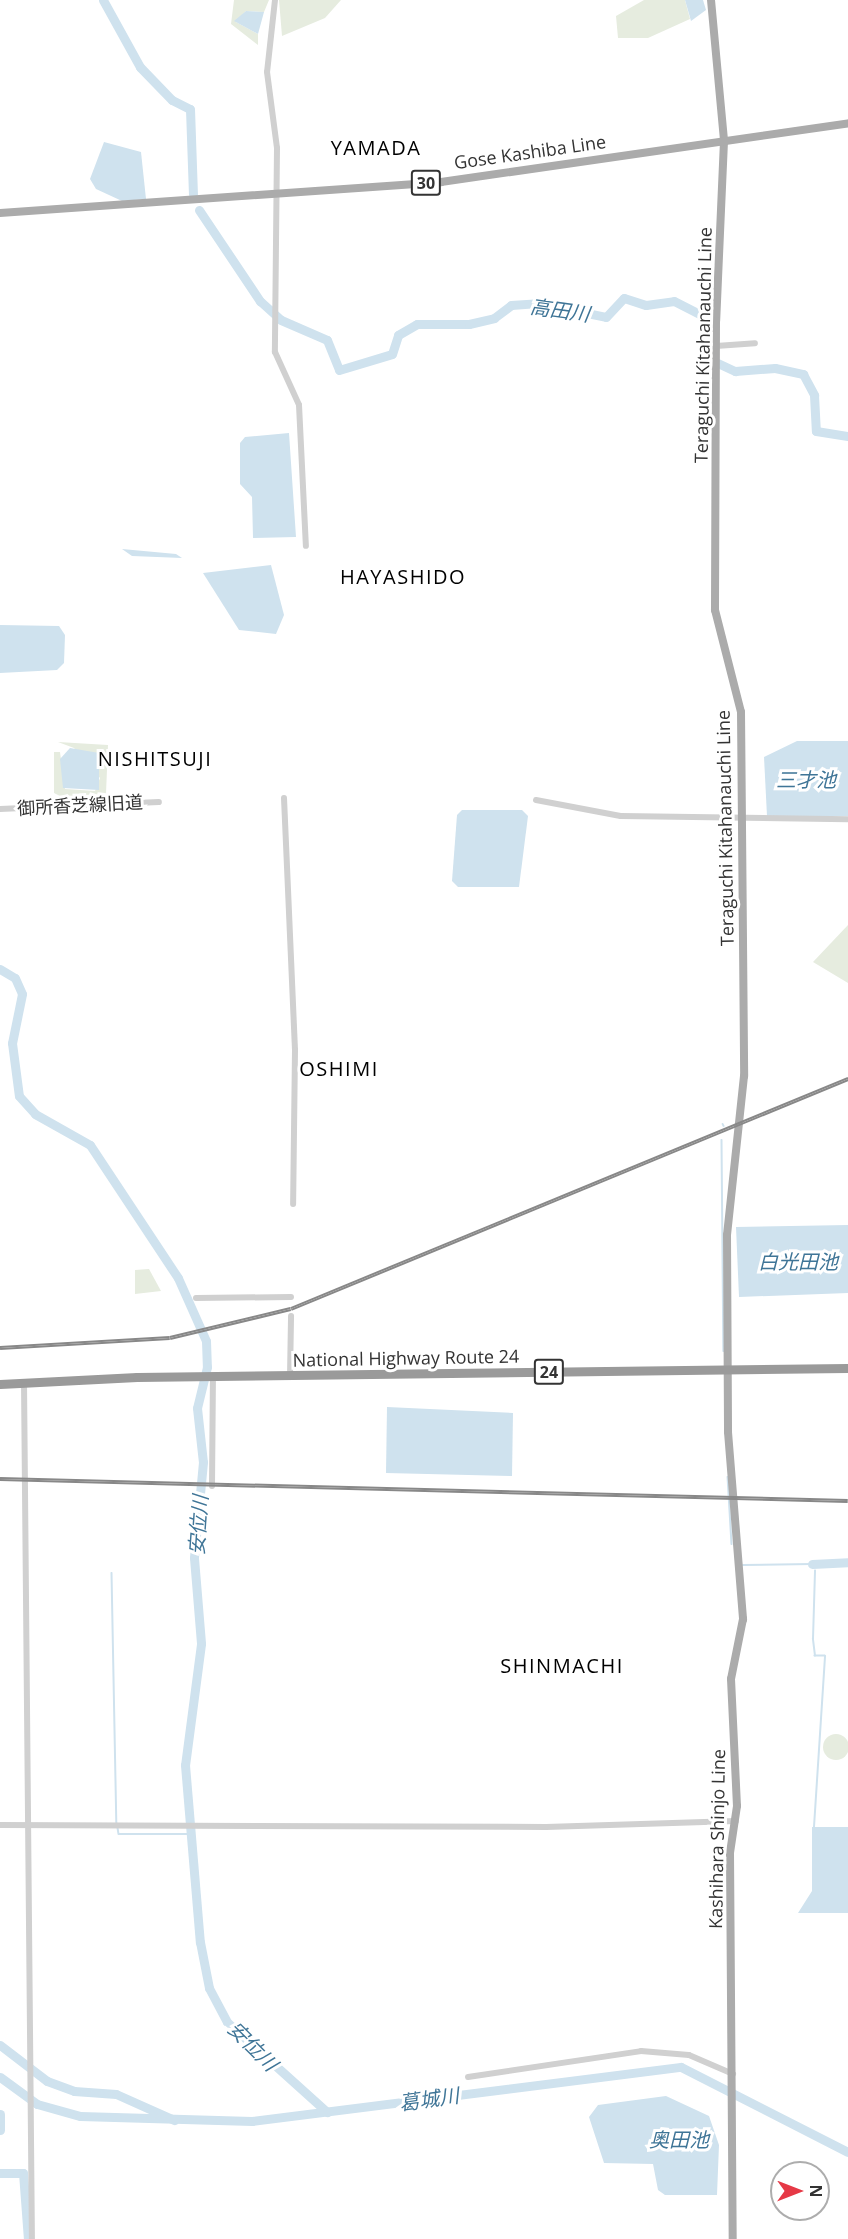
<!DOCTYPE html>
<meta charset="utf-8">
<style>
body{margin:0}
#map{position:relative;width:848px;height:2239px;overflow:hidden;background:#fff;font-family:"Open Sans","Noto Sans JP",sans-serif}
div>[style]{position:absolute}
.green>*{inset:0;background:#e6ecdf}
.round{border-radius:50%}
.water>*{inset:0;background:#cfe2ee}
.stream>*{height:1.5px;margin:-0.75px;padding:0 0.75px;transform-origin:0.75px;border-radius:0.75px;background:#cfe2ee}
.river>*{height:9px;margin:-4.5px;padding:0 4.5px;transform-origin:4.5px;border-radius:4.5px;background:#cfe2ee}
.minor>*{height:6px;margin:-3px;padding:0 3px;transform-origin:3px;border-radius:3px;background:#d0d0d0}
.major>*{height:8px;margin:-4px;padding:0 4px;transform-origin:4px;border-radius:4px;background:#ababab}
.highway>*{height:9px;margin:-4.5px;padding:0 4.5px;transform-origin:4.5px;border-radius:4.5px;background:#9a9a9a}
.rail>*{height:4px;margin-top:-2px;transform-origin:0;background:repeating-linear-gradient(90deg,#fff 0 4.5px,#888 0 9px);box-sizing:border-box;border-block:2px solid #888}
span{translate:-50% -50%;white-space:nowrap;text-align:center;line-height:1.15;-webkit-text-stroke:6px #fff;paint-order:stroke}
.shield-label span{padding:2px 4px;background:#fff;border:2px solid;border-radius:4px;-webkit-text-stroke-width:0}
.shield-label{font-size:16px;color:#333;font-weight:700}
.street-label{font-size:18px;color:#333}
.neighbourhood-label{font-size:20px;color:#000;letter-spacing:1.5px}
.water-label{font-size:20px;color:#3f7597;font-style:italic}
.north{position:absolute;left:770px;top:2161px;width:60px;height:60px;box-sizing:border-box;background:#fff;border:2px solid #adadad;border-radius:50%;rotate:90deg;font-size:16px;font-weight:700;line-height:24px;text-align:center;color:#333}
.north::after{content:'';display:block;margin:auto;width:21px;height:27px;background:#e63946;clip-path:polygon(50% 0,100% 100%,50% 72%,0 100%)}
</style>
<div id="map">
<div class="green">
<i style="clip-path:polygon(234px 0,269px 0,264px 12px,246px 11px,236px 22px,258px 34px,258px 45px,231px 24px)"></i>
<i style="clip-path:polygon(279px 0,341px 0,325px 18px,282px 36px)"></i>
<i style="clip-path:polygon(644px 0,685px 0,690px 19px,648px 38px,618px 38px,616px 16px)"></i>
<i style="clip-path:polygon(58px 742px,108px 745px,106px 794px,66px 799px,54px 793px,54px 752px,60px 752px,65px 789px,95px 791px,100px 778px,74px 748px)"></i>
<i style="clip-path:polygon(848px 925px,848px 983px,813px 962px)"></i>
<i style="clip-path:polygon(149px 1269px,161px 1291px,135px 1294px,135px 1270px)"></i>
<i class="round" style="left:823px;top:1734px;width:26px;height:26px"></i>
</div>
<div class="water">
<i style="clip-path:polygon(685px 0,703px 0,706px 10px,691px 21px)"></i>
<i style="clip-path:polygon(246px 11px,264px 12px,258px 34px,234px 21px)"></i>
<i style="clip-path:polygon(104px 142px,141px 152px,146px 199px,122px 201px,96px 189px,90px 179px)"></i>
<i style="clip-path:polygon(289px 433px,296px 537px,253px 538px,252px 497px,240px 484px,240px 443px,245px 437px)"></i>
<i style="clip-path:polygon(122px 549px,176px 554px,182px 558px,132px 556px)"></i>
<i style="clip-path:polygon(271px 565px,284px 615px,276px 634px,239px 630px,203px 573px)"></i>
<i style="clip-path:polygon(0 625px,59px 626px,65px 635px,64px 663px,57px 670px,0 673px)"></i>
<i style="clip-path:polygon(797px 741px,848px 741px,848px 816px,767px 816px,764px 757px)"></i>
<i style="clip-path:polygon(70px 748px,99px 753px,99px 790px,63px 788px,60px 759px)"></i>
<i style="clip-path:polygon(462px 810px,522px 810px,528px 816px,519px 887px,458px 887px,452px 881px,457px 815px)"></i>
<i style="clip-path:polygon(848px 1225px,848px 1293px,739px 1297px,736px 1227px)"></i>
<i style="clip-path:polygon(387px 1407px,513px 1413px,512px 1476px,386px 1473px)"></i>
<i style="clip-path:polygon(812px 1827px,848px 1827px,848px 1913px,798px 1913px,812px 1891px)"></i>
<i style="clip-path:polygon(666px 2096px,709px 2116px,719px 2145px,717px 2195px,665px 2195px,658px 2190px,653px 2164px,604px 2163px,589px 2117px,598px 2105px)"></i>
</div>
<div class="stream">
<i style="left:723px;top:1124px;width:2px;rotate:63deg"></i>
<i style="left:722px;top:1140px;width:211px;rotate:89.5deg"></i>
<i style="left:728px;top:1477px;width:67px;rotate:86.6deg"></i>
<i style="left:743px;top:1565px;width:69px;rotate:-0.8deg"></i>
<i style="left:112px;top:1573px;width:251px;rotate:88.9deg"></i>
<i style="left:814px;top:1827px;width:171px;rotate:-86.3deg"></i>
<i style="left:825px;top:1656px;width:10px;rotate:180deg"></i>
<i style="left:815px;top:1656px;width:17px;rotate:-97deg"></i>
<i style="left:813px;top:1639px;width:68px;rotate:-88.3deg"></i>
<i style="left:118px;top:1828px;width:6px;rotate:81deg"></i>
<i style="left:119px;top:1834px;width:75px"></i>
</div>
<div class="river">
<i style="left:103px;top:0;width:77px;rotate:61.1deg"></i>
<i style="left:140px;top:67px;width:46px;rotate:45.9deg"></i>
<i style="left:172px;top:100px;width:20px;rotate:27deg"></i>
<i style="left:190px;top:109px;width:85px;rotate:88deg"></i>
<i style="left:199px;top:210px;width:110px;rotate:56.2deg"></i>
<i style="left:260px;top:301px;width:28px;rotate:42deg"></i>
<i style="left:281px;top:320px;width:50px;rotate:23.5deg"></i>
<i style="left:327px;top:340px;width:32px;rotate:68deg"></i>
<i style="left:339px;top:370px;width:55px;rotate:-16.8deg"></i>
<i style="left:392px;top:354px;width:20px;rotate:-72deg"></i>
<i style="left:398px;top:335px;width:22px;rotate:-30deg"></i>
<i style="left:417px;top:324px;width:52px"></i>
<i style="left:469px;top:324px;width:26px;rotate:-13deg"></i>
<i style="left:494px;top:318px;width:21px;rotate:-37deg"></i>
<i style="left:511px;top:305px;width:27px;rotate:-4deg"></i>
<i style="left:538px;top:303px;width:69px;rotate:11.6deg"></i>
<i style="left:606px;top:317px;width:26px;rotate:-47deg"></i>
<i style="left:624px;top:298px;width:23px;rotate:18deg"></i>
<i style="left:646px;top:305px;width:28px;rotate:-8deg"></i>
<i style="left:674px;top:301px;width:39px;rotate:27deg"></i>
<i style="left:709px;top:319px;width:40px;rotate:90deg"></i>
<i style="left:709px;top:359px;width:29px;rotate:25deg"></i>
<i style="left:735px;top:371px;width:40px;rotate:-4.3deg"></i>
<i style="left:775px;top:368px;width:29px;rotate:12deg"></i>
<i style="left:803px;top:374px;width:24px;rotate:62deg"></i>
<i style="left:814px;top:395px;width:36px;rotate:87deg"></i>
<i style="left:816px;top:431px;width:32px;rotate:9deg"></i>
<i style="left:0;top:969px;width:17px;rotate:31deg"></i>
<i style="left:15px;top:978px;width:17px;rotate:66deg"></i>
<i style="left:22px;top:994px;width:50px;rotate:101.5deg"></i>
<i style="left:12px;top:1043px;width:53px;rotate:82.5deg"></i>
<i style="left:19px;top:1096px;width:24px;rotate:48deg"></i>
<i style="left:35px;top:1114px;width:63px;rotate:29.4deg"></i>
<i style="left:90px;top:1145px;width:159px;rotate:56.5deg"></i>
<i style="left:178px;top:1278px;width:69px;rotate:66deg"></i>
<i style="left:206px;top:1341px;width:26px;rotate:88deg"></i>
<i style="left:207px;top:1367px;width:42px;rotate:103.7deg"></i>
<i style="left:197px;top:1408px;width:54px;rotate:83.7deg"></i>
<i style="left:203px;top:1462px;width:96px;rotate:95.4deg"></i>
<i style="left:194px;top:1558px;width:86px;rotate:85.3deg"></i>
<i style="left:201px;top:1644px;width:122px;rotate:97.5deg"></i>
<i style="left:185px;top:1765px;width:178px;rotate:85.2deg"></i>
<i style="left:200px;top:1942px;width:47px;rotate:78.9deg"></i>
<i style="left:209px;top:1988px;width:38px;rotate:62deg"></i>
<i style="left:227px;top:2022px;width:135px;rotate:42deg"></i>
<i style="left:812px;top:1564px;width:36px;rotate:-3deg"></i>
<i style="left:0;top:2045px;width:59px;rotate:37.5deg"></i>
<i style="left:47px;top:2081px;width:29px;rotate:20deg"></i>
<i style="left:74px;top:2091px;width:42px;rotate:4.1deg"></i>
<i style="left:116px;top:2094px;width:64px;rotate:24.1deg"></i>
<i style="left:0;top:2077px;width:46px;rotate:36.1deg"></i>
<i style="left:37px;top:2104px;width:45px;rotate:15.6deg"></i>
<i style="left:80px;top:2116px;width:172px;rotate:1.7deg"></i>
<i style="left:252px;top:2121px;width:432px;rotate:-7.2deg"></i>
<i style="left:681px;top:2067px;width:187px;rotate:27deg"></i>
<i style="left:0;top:2114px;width:16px;rotate:90deg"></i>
<i style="left:0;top:2173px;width:23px"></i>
<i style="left:23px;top:2173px;width:66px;rotate:85.7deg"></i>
</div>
<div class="minor">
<i style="left:275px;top:0;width:72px;rotate:96.3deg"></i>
<i style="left:267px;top:72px;width:77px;rotate:82.5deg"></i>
<i style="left:277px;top:148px;width:204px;rotate:90.6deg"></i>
<i style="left:275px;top:352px;width:58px;rotate:65.6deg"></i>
<i style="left:299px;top:405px;width:141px;rotate:87.2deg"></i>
<i style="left:716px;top:346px;width:39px;rotate:-4deg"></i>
<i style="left:284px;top:798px;width:252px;rotate:87.5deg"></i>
<i style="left:295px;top:1050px;width:154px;rotate:90.7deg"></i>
<i style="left:536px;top:800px;width:86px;rotate:10.7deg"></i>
<i style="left:621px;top:816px;width:227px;rotate:0.8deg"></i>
<i style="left:0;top:809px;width:159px;rotate:-2.5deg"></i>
<i style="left:196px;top:1298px;width:95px;rotate:-0.6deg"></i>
<i style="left:290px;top:1376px;width:60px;rotate:-89deg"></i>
<i style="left:24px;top:1382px;width:857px;rotate:89.47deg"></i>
<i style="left:212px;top:1486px;width:110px;rotate:-89.5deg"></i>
<i style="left:0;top:1825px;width:546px;rotate:0.21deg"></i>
<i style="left:546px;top:1827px;width:190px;rotate:-1.8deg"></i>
<i style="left:468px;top:2077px;width:175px;rotate:-8.5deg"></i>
<i style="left:641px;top:2051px;width:48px;rotate:4.8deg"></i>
<i style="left:689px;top:2055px;width:48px;rotate:23.4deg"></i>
</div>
<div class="major">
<i style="left:711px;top:0;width:142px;rotate:84.7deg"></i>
<i style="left:724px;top:141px;width:180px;rotate:92.5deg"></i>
<i style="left:716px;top:321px;width:289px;rotate:90.2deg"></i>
<i style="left:715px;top:610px;width:105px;rotate:75.7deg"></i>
<i style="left:741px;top:712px;width:364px;rotate:89.5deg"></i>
<i style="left:744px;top:1076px;width:160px;rotate:96.1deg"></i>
<i style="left:727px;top:1235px;width:197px;rotate:89.7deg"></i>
<i style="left:728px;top:1432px;width:188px;rotate:85.4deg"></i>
<i style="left:743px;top:1619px;width:61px;rotate:101.3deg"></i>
<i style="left:731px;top:1679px;width:127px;rotate:87.3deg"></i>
<i style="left:737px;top:1806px;width:48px;rotate:98.5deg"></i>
<i style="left:730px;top:1853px;width:386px;rotate:89.6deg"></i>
<i style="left:0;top:213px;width:442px;rotate:-4deg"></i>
<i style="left:441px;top:182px;width:411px;rotate:-8.2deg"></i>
</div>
<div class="highway">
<i style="left:0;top:1384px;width:137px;rotate:-2.9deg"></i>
<i style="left:137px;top:1377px;width:711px;rotate:-0.73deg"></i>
</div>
<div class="rail">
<i style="left:0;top:1348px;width:170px;rotate:-3.4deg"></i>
<i style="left:170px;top:1338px;width:124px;rotate:-13.5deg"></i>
<i style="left:291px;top:1309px;width:603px;rotate:-22.44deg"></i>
<i style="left:0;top:1479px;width:848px;rotate:1.49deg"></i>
</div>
<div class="shield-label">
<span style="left:426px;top:183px">30</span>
<span style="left:549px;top:1372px">24</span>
</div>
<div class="street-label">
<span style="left:530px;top:152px;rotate:-8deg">Gose Kashiba Line</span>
<span style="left:703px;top:345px;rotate:-89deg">Teraguchi Kitahanauchi Line</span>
<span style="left:80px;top:805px;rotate:-3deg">御所香芝線旧道</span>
<span style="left:725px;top:828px;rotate:-91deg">Teraguchi Kitahanauchi Line</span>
<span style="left:406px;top:1358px;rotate:-1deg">National Highway Route 24</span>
<span style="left:717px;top:1839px;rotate:-89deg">Kashihara Shinjo Line</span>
</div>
<div class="neighbourhood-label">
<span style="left:376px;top:147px">YAMADA</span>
<span style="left:403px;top:576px">HAYASHIDO</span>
<span style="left:155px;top:758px">NISHITSUJI</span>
<span style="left:339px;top:1068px">OSHIMI</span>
<span style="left:562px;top:1665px">SHINMACHI</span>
</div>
<div class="water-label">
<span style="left:560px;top:310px;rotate:8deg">高田川</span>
<span style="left:806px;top:779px">三才池</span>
<span style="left:798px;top:1261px">白光田池</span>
<span style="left:198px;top:1525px;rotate:-86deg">安位川</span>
<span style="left:253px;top:2046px;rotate:45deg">安位川</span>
<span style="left:429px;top:2099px;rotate:-8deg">葛城川</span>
<span style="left:679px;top:2139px">奥田池</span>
</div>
<div class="north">N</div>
</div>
